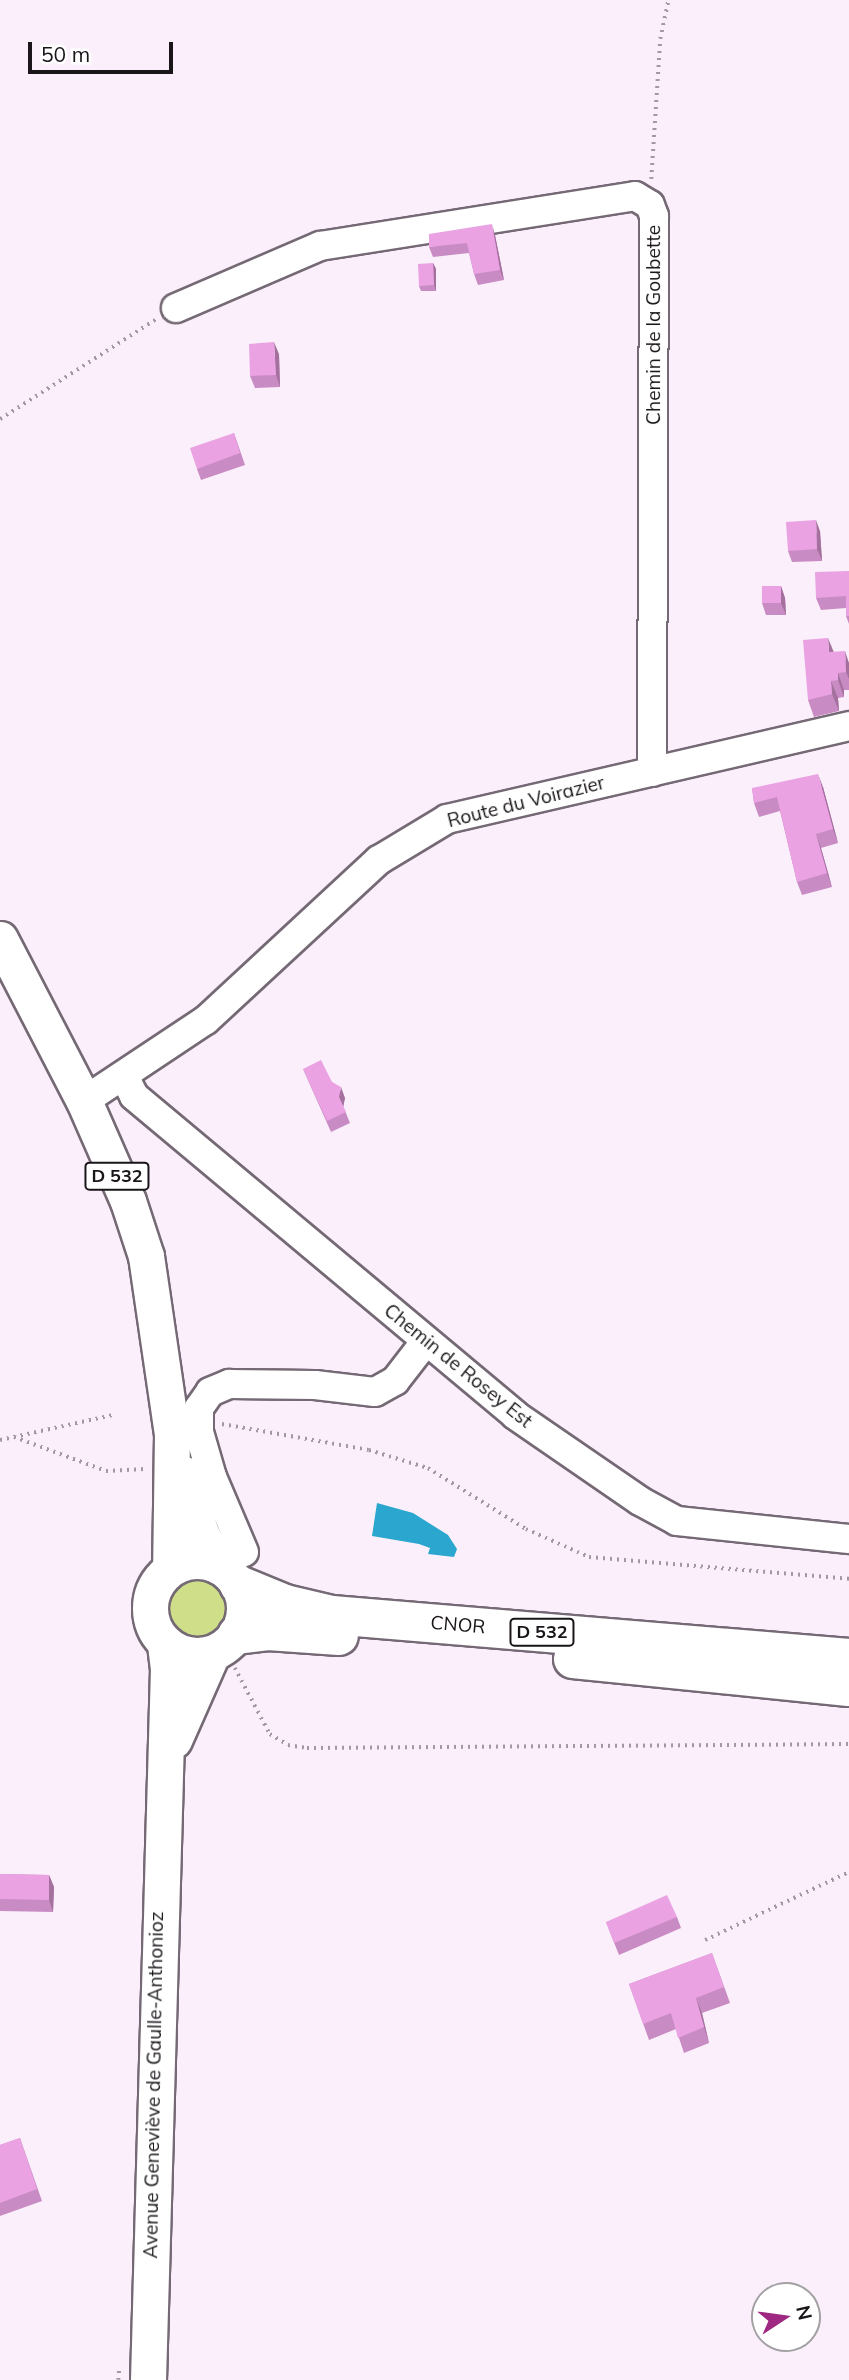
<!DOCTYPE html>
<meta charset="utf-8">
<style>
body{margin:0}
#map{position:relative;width:849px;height:2380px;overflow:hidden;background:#fbeffb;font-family:Mulish,sans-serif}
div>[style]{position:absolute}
.green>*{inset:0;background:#cede89}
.round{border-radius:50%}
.water>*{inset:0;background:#2ba7cf}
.path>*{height:3.5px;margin-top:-1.75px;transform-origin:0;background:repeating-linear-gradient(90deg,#a198a1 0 2px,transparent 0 7px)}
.roads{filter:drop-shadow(2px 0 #746974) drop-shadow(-2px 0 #746974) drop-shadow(0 2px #746974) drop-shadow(0 -2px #746974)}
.minor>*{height:28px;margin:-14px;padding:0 14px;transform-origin:14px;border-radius:14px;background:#fff}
.major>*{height:35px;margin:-17.5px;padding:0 17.5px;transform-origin:17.5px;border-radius:17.5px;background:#fff}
.major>.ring{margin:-17.5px;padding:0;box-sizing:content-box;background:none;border:35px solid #fff;border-radius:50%}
.highway>*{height:38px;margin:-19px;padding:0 19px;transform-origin:19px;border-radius:19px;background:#fff}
.wall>*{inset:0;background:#c98bc3}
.shaded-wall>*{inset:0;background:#a4719f}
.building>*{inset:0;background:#eaa2e3}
span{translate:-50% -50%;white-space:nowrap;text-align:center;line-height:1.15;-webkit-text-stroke:5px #fff;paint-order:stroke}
.shield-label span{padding:2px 5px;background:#fff;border:2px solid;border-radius:5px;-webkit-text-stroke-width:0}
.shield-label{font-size:18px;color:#191519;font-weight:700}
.street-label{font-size:19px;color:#191519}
.north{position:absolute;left:751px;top:2282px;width:70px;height:70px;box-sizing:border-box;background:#fff;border:2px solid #a3a1a3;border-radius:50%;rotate:77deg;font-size:19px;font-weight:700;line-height:28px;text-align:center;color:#191519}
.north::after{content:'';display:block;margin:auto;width:24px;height:32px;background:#9e2882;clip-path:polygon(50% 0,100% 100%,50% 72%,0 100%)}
.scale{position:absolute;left:28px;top:42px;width:145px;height:32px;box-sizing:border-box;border:4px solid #191519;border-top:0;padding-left:9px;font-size:21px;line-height:24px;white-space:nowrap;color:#191519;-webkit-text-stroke:5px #fff;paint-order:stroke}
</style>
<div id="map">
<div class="green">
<i class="round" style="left:163px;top:1577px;width:64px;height:64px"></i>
</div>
<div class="water">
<i style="clip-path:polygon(377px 1503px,413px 1513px,448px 1535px,457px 1549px,454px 1557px,428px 1554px,430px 1548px,419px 1544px,372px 1536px)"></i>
</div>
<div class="path">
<i style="left:651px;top:179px;width:140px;rotate:-86.3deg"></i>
<i style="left:660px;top:39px;width:40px;rotate:-78deg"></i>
<i style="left:0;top:419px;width:188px;rotate:-32.6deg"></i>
<i style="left:222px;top:1424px;width:149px;rotate:10deg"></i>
<i style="left:369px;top:1450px;width:62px;rotate:17deg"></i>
<i style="left:428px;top:1468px;width:115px;rotate:31.9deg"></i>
<i style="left:526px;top:1529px;width:69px;rotate:24deg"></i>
<i style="left:589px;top:1557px;width:261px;rotate:4.8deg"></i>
<i style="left:14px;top:1437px;width:98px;rotate:20.3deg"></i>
<i style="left:106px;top:1471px;width:39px;rotate:-3deg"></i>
<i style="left:0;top:1440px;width:116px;rotate:-12.5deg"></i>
<i style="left:235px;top:1668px;width:75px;rotate:62.1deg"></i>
<i style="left:270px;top:1734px;width:21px;rotate:31deg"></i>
<i style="left:288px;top:1745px;width:19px;rotate:9deg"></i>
<i style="left:307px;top:1748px;width:542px;rotate:-0.42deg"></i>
<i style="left:705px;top:1940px;width:159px;rotate:-25.3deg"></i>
<i style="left:118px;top:2380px;width:12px;rotate:-85deg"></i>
</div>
<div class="roads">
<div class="minor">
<i style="left:176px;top:308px;width:157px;rotate:-23.3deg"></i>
<i style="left:320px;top:246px;width:319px;rotate:-9deg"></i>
<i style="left:635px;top:196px;width:17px;rotate:31deg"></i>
<i style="left:650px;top:205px;width:12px;rotate:70deg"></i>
<i style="left:654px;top:216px;width:556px;rotate:90.21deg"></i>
<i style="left:125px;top:1078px;width:20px;rotate:63deg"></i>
<i style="left:134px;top:1096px;width:497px;rotate:39.9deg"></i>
<i style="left:515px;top:1415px;width:152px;rotate:34.5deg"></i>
<i style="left:640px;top:1501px;width:42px;rotate:28.4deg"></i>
<i style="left:677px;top:1521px;width:173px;rotate:6deg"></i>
<i style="left:84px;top:1101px;width:146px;rotate:-33.6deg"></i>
<i style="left:206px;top:1020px;width:236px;rotate:-42.8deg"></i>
<i style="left:379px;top:860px;width:79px;rotate:-31.1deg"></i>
<i style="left:447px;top:819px;width:413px;rotate:-13deg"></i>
<i style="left:244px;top:1552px;width:82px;rotate:-113.1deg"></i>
<i style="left:212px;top:1477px;width:47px;rotate:-106.1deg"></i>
<i style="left:199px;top:1432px;width:24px;rotate:-90deg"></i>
<i style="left:199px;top:1408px;width:19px;rotate:-55deg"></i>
<i style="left:210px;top:1392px;width:21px;rotate:-23deg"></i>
<i style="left:229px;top:1384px;width:86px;rotate:0.7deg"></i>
<i style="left:315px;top:1385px;width:60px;rotate:6.7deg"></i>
<i style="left:375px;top:1392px;width:23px;rotate:-29deg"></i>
<i style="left:395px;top:1381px;width:51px;rotate:-52.2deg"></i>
</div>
<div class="major">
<i style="left:0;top:939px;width:182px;rotate:62.6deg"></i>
<i style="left:84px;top:1101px;width:109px;rotate:66.3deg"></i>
<i style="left:128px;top:1201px;width:58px;rotate:71.9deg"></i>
<i style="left:146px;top:1256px;width:180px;rotate:81.7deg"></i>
<i style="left:172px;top:1434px;width:135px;rotate:90.8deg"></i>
<i style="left:184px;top:1474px;width:59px;rotate:74.3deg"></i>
<i style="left:200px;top:1531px;width:39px;rotate:63deg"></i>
<i class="ring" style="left:150px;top:1561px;width:59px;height:59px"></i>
<i style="left:174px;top:1740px;width:94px;rotate:-66.2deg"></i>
<i style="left:148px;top:2380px;width:711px;rotate:-88.39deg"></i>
<i style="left:168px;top:1669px;width:25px;rotate:-97deg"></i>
</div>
<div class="highway">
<i style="left:239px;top:1585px;width:50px;rotate:22.4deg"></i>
<i style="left:285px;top:1604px;width:48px;rotate:13.2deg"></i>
<i style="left:332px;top:1615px;width:519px;rotate:4.75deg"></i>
<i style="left:237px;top:1635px;width:31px;rotate:-7deg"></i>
<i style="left:268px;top:1631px;width:71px;rotate:4deg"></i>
<i style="left:573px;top:1659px;width:277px;rotate:5.8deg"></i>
</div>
</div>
<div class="wall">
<i style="clip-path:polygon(495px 235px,504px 280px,478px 285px,474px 274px,469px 253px,433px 257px,429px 247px)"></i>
<i style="clip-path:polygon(433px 263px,436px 269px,436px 291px,421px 291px,419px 286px)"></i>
<i style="clip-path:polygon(279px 354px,280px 387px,255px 388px,250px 376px)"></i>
<i style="clip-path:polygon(234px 433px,245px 465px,201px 480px,197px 469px)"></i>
<i style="clip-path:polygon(820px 531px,822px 561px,792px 562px,788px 551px)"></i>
<i style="clip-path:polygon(849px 571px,849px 624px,846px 616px,846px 608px,821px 610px,816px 598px)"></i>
<i style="clip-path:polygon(781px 586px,785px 598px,786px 615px,766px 615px,762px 603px)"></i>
<i style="clip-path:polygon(833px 652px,849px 663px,849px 690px,844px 690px,844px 697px,838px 698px,839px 711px,814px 717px,808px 700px)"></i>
<i style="clip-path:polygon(823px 787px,838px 843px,821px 848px,832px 887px,802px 895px,797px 882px,780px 811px,759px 817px,754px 803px,752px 788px)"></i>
<i style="clip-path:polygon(303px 1069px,332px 1082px,345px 1098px,343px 1106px,350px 1123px,331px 1132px)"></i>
<i style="clip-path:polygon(0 1874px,49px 1875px,54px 1887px,53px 1912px,0 1911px)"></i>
<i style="clip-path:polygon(677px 1917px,681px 1928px,619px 1955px,606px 1922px)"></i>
<i style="clip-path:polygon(712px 1953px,730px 2003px,702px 2013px,709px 2043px,684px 2053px,676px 2029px,649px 2040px,629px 1984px)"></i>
<i style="clip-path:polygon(20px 2138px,42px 2201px,0 2216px,0 2145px)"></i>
</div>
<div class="shaded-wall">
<i style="clip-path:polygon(492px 224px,495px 235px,504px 280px,500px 270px)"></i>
<i style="clip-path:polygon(433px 263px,436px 269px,436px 291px,434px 285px)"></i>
<i style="clip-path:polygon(274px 342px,279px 354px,280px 387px,276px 375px)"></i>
<i style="clip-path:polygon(816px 520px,820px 531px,822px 561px,817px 549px)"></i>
<i style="clip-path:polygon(781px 586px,785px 598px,786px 615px,781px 603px)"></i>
<i style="clip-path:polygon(828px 638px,835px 655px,829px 652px)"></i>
<i style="clip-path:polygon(845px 651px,849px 663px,849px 679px,846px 672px)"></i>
<i style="clip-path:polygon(838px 673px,844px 690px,844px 697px,838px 680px)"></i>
<i style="clip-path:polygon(831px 681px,838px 698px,839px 711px,832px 694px)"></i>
<i style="clip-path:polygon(818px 774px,823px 787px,838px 843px,833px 829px)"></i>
<i style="clip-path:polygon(816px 834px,821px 848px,832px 887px,827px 873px)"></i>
<i style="clip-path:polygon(341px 1087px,345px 1098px,343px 1108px,339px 1097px)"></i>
<i style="clip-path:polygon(49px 1875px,54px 1887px,53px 1912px,49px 1900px)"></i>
<i style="clip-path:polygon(696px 1998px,702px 2013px,709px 2043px,704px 2027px)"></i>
</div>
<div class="building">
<i style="clip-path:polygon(492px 224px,500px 270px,474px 274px,467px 243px,429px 247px,429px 234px)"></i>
<i style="clip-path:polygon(433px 263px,434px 285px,419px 286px,418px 264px)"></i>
<i style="clip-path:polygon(274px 342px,276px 375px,250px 376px,249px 344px)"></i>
<i style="clip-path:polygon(234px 433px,240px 453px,197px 469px,190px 448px)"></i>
<i style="clip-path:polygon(816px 520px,817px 549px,788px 551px,786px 522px)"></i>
<i style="clip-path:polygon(849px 571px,849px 616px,846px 616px,846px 596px,816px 598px,815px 572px)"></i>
<i style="clip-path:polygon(762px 586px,781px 586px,781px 603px,762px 603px)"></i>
<i style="clip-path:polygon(828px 638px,829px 652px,845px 651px,846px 672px,838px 673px,838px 680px,831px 681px,832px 694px,808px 700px,803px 640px)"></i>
<i style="clip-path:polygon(818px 774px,833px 829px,816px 834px,827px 873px,797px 882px,777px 797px,754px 803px,752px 788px)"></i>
<i style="clip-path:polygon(321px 1060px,332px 1082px,341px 1087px,339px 1097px,346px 1112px,327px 1121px,303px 1069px)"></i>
<i style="clip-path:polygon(0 1874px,49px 1875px,49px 1900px,0 1899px)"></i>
<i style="clip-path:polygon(667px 1895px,677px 1917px,614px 1943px,606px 1922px)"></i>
<i style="clip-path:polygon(712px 1953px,724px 1987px,696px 1998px,704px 2027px,678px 2038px,671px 2013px,643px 2024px,629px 1984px)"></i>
<i style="clip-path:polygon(20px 2138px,37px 2189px,0 2203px,0 2145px)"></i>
</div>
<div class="shield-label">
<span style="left:117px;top:1176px">D 532</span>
<span style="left:542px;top:1632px">D 532</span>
</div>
<div class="street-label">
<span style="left:654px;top:325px;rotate:-90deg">Chemin de la Goubette</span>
<span style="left:526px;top:802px;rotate:-14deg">Route du Voirazier</span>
<span style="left:458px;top:1366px;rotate:39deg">Chemin de Rosey Est</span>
<span style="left:458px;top:1625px;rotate:5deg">CNOR</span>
<span style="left:154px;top:2085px;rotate:-89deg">Avenue Geneviève de Gaulle-Anthonioz</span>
</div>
<div class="north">N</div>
<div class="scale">50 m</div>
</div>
